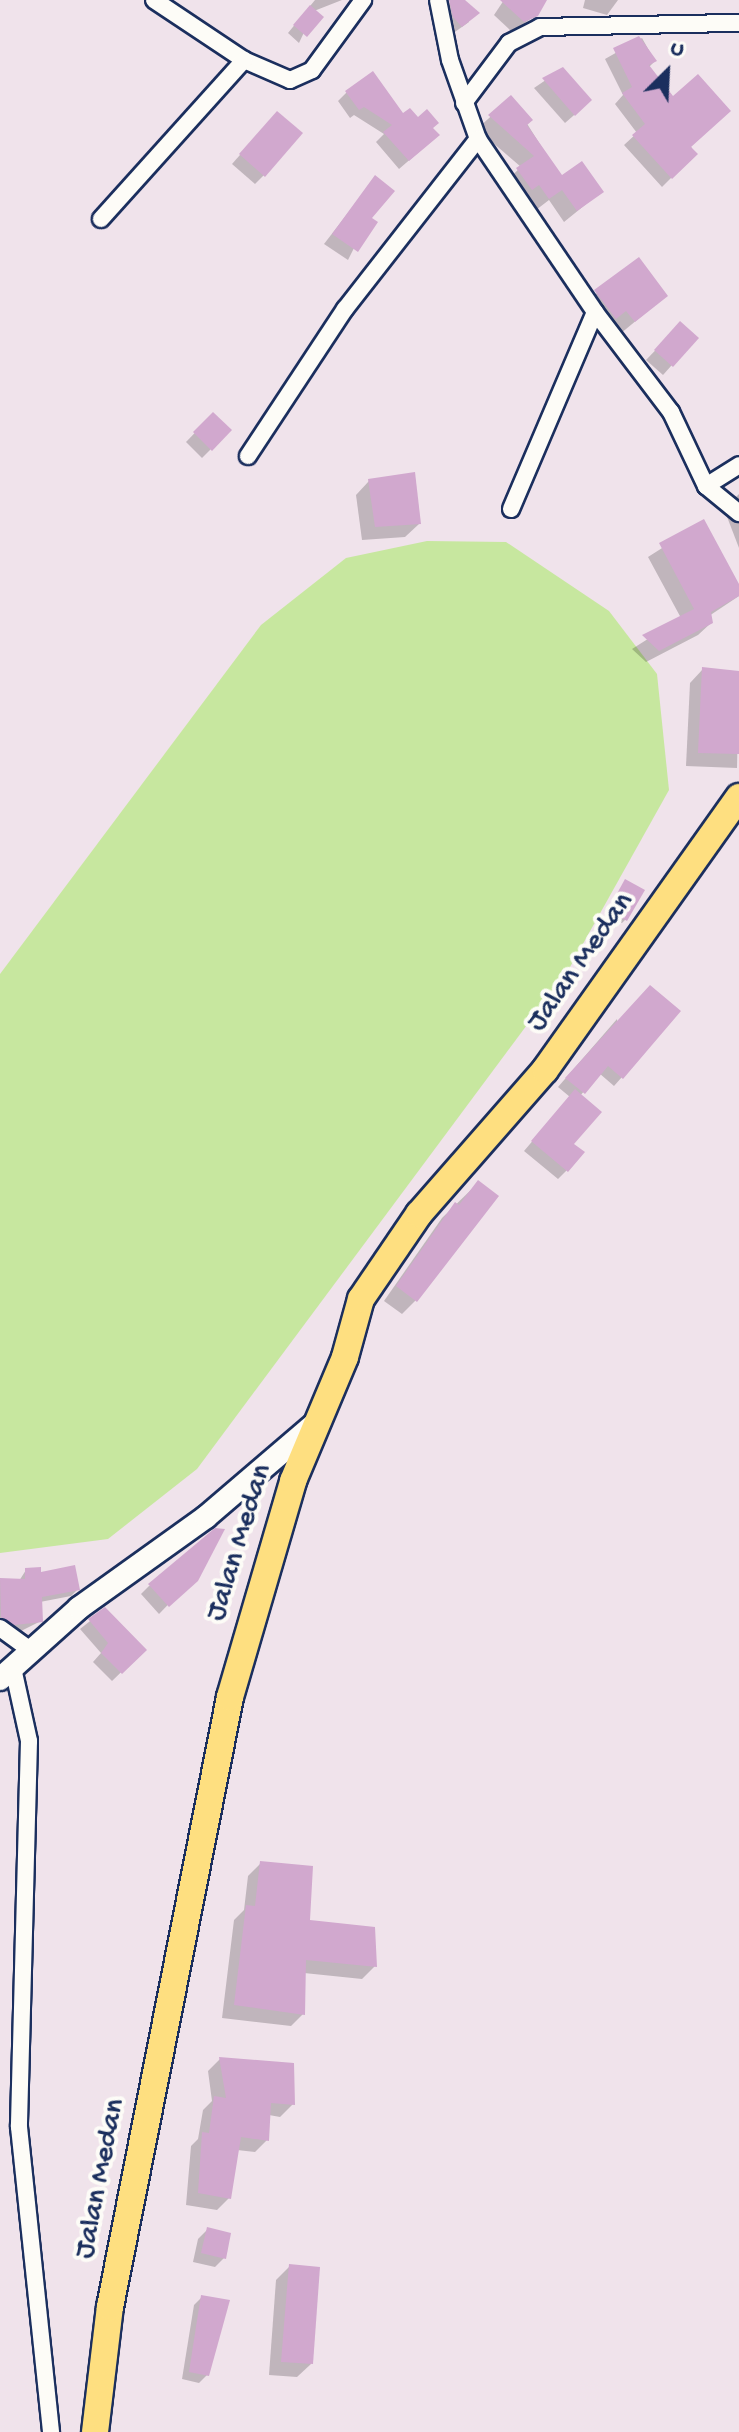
<!DOCTYPE html>
<style>
body{margin:0}
#map{position:relative;width:739px;height:2432px;overflow:hidden;background:#f0e3eb;font-family:"Gochi Hand",sans-serif}
div>[style]{position:absolute}
.green>*{inset:0;background:#c7e79f}
.shadow>*{inset:0;background:#0003}
.building>*{inset:0;background:#d1a8ce}
.roads{filter:drop-shadow(2px 0 #1b2f5e) drop-shadow(-2px 0 #1b2f5e) drop-shadow(0 2px #1b2f5e) drop-shadow(0 -2px #1b2f5e)}
.minor>*{height:16px;margin:-8px;padding:0 8px;transform-origin:8px;border-radius:8px;background:#fdfcf7}
.tertiary>*{height:22px;margin:-11px;padding:0 11px;transform-origin:11px;border-radius:11px;background:#fdfcf7}
.primary>*{height:26px;margin:-13px;padding:0 13px;transform-origin:13px;border-radius:13px;background:#fedf80}
span{translate:-50% -50%;white-space:nowrap;text-align:center;line-height:1.15;-webkit-text-stroke:8px #fdfcf7;paint-order:stroke}
.street-label{font-size:30px;color:#1b2f5e}
.north{position:absolute;left:627px;top:32px;width:80px;height:80px;-webkit-text-stroke:6px #fdfcf7;paint-order:stroke;rotate:24deg;font-size:22px;font-weight:700;line-height:32px;text-align:center;color:#1b2f5e}
.north::after{content:'';display:block;margin:auto;width:28px;height:36px;background:#1b2f5e;clip-path:polygon(50% 0,100% 100%,50% 72%,0 100%)}
</style>
<div id="map">
<div class="green">
<i style="clip-path:polygon(427px 541px,506px 542px,609px 611px,657px 674px,669px 790px,570px 967px,197px 1469px,108px 1539px,0 1553px,0 974px,261px 625px,346px 558px)"></i>
</div>
<div class="shadow">
<i style="clip-path:polygon(315px 0,342px 0,314px 11px,299px 43px,288px 33px)"></i>
<i style="clip-path:polygon(452px 0,462px 0,469px 22px,452px 34px,441px 11px)"></i>
<i style="clip-path:polygon(504px 0,540px 0,536px 15px,512px 32px,494px 15px)"></i>
<i style="clip-path:polygon(585px 0,618px 0,607px 15px,583px 8px)"></i>
<i style="clip-path:polygon(642px 38px,655px 61px,648px 68px,695px 154px,662px 187px,624px 145px,637px 133px,615px 104px,623px 95px,605px 59px)"></i>
<i style="clip-path:polygon(562px 69px,581px 109px,565px 123px,534px 88px)"></i>
<i style="clip-path:polygon(347px 92px,431px 128px,428px 144px,399px 169px,376px 142px,384px 134px,354px 115px,350px 118px,338px 101px)"></i>
<i style="clip-path:polygon(511px 98px,561px 178px,601px 192px,564px 222px,549px 200px,536px 210px,526px 196px,519px 200px,505px 182px,521px 167px,477px 129px)"></i>
<i style="clip-path:polygon(268px 123px,264px 175px,255px 184px,232px 164px)"></i>
<i style="clip-path:polygon(375px 178px,369px 218px,348px 260px,324px 244px)"></i>
<i style="clip-path:polygon(638px 260px,666px 296px,620px 334px,582px 305px)"></i>
<i style="clip-path:polygon(672px 333px,696px 338px,663px 375px,646px 360px)"></i>
<i style="clip-path:polygon(213px 414px,230px 430px,202px 458px,186px 442px)"></i>
<i style="clip-path:polygon(369px 481px,419px 524px,405px 537px,362px 540px,356px 495px)"></i>
<i style="clip-path:polygon(739px 494px,739px 548px,724px 509px)"></i>
<i style="clip-path:polygon(703px 522px,739px 596px,709px 616px,711px 623px,698px 635px,646px 662px,632px 649px,681px 618px,648px 557px)"></i>
<i style="clip-path:polygon(703px 669px,739px 673px,737px 768px,686px 766px,690px 683px)"></i>
<i style="clip-path:polygon(622px 886px,626px 919px,622px 923px,605px 915px)"></i>
<i style="clip-path:polygon(617px 1019px,622px 1077px,614px 1086px,599px 1073px,580px 1096px,567px 1170px,558px 1179px,524px 1151px,570px 1097px,558px 1087px)"></i>
<i style="clip-path:polygon(478px 1183px,415px 1301px,402px 1314px,384px 1301px,442px 1218px)"></i>
<i style="clip-path:polygon(26px 1570px,78px 1589px,71px 1596px,40px 1602px,41px 1621px,21px 1631px,0 1625px,0 1580px,19px 1581px)"></i>
<i style="clip-path:polygon(194px 1578px,159px 1614px,141px 1594px,149px 1586px)"></i>
<i style="clip-path:polygon(104px 1610px,144px 1650px,112px 1681px,93px 1662px,101px 1653px,80px 1629px)"></i>
<i style="clip-path:polygon(261px 1863px,308px 1922px,375px 1966px,362px 1979px,304px 1973px,303px 2014px,291px 2026px,222px 2018px,234px 1920px,244px 1910px,248px 1876px)"></i>
<i style="clip-path:polygon(220px 2059px,293px 2104px,280px 2117px,269px 2115px,267px 2140px,255px 2152px,237px 2150px,229px 2198px,217px 2210px,186px 2205px,191px 2146px,198px 2139px,203px 2110px,212px 2101px,208px 2071px)"></i>
<i style="clip-path:polygon(207px 2230px,224px 2258px,215px 2267px,193px 2262px,198px 2239px)"></i>
<i style="clip-path:polygon(290px 2266px,311px 2364px,297px 2377px,269px 2375px,276px 2280px)"></i>
<i style="clip-path:polygon(202px 2297px,207px 2375px,199px 2383px,182px 2379px,194px 2305px)"></i>
</div>
<div class="building">
<i style="clip-path:polygon(449px 0,465px 0,480px 13px,462px 27px,453px 17px)"></i>
<i style="clip-path:polygon(500px 0,547px 0,538px 16px,524px 22px)"></i>
<i style="clip-path:polygon(310px 5px,324px 17px,307px 37px,293px 25px)"></i>
<i style="clip-path:polygon(639px 36px,657px 61px,649px 65px,673px 96px,698px 74px,731px 111px,691px 147px,698px 154px,672px 179px,632px 135px,645px 124px,622px 93px,632px 87px,613px 48px)"></i>
<i style="clip-path:polygon(563px 67px,592px 100px,575px 116px,542px 78px)"></i>
<i style="clip-path:polygon(373px 71px,403px 113px,410px 108px,418px 117px,427px 109px,439px 123px,433px 128px,440px 135px,409px 161px,383px 132px,392px 125px,364px 107px,359px 110px,345px 91px)"></i>
<i style="clip-path:polygon(511px 95px,533px 120px,527px 125px,562px 175px,582px 161px,604px 192px,577px 211px,562px 190px,549px 199px,539px 185px,532px 190px,516px 168px,534px 156px,488px 115px)"></i>
<i style="clip-path:polygon(277px 111px,303px 133px,265px 177px,239px 154px)"></i>
<i style="clip-path:polygon(375px 175px,395px 191px,372px 218px,378px 222px,358px 252px,332px 234px)"></i>
<i style="clip-path:polygon(639px 257px,668px 296px,635px 322px,626px 311px,616px 319px,594px 290px)"></i>
<i style="clip-path:polygon(680px 321px,699px 338px,673px 367px,654px 350px)"></i>
<i style="clip-path:polygon(213px 412px,232px 430px,212px 451px,193px 432px)"></i>
<i style="clip-path:polygon(415px 472px,421px 524px,375px 527px,368px 479px)"></i>
<i style="clip-path:polygon(704px 519px,739px 584px,739px 596px,711px 612px,713px 623px,659px 651px,642px 635px,694px 609px,659px 543px)"></i>
<i style="clip-path:polygon(702px 667px,739px 671px,739px 754px,698px 753px)"></i>
<i style="clip-path:polygon(625px 879px,645px 890px,627px 921px,608px 910px)"></i>
<i style="clip-path:polygon(650px 985px,681px 1011px,623px 1079px,608px 1066px,585px 1094px,565px 1078px)"></i>
<i style="clip-path:polygon(575px 1089px,602px 1112px,574px 1144px,585px 1152px,568px 1172px,531px 1141px)"></i>
<i style="clip-path:polygon(478px 1180px,499px 1196px,417px 1302px,396px 1286px,455px 1202px,459px 1205px)"></i>
<i style="clip-path:polygon(215px 1528px,225px 1529px,198px 1581px,169px 1607px,148px 1584px)"></i>
<i style="clip-path:polygon(75px 1565px,80px 1590px,42px 1597px,43px 1622px,14px 1625px,1px 1617px,0 1578px,25px 1579px,25px 1568px,41px 1567px,41px 1572px)"></i>
<i style="clip-path:polygon(105px 1607px,147px 1650px,122px 1674px,101px 1653px,108px 1643px,88px 1619px)"></i>
<i style="clip-path:polygon(260px 1861px,313px 1866px,310px 1920px,375px 1927px,377px 1967px,306px 1960px,305px 2015px,234px 2005px,246px 1905px,255px 1906px)"></i>
<i style="clip-path:polygon(219px 2057px,294px 2063px,295px 2105px,271px 2103px,269px 2141px,241px 2137px,231px 2199px,198px 2193px,202px 2132px,209px 2133px,214px 2096px,226px 2098px)"></i>
<i style="clip-path:polygon(207px 2227px,231px 2233px,226px 2259px,201px 2253px)"></i>
<i style="clip-path:polygon(289px 2264px,320px 2267px,313px 2364px,281px 2362px)"></i>
<i style="clip-path:polygon(201px 2295px,230px 2300px,209px 2376px,189px 2372px)"></i>
</div>
<div class="roads">
<div class="minor">
<i style="left:154px;top:0;width:108px;rotate:33.7deg"></i>
<i style="left:244px;top:60px;width:50px;rotate:23.5deg"></i>
<i style="left:290px;top:80px;width:24px;rotate:-24deg"></i>
<i style="left:312px;top:70px;width:87px;rotate:-53.9deg"></i>
<i style="left:438px;top:0;width:61px;rotate:78.7deg"></i>
<i style="left:450px;top:60px;width:84px;rotate:70.5deg"></i>
<i style="left:478px;top:139px;width:209px;rotate:55.9deg"></i>
<i style="left:595px;top:312px;width:126px;rotate:52.8deg"></i>
<i style="left:671px;top:412px;width:82px;rotate:64.7deg"></i>
<i style="left:706px;top:486px;width:43px;rotate:39.3deg"></i>
<i style="left:464px;top:103px;width:75px;rotate:-53.1deg"></i>
<i style="left:509px;top:43px;width:35px;rotate:-27deg"></i>
<i style="left:540px;top:27px;width:199px;rotate:-1.2deg"></i>
<i style="left:101px;top:219px;width:214px;rotate:-48deg"></i>
<i style="left:248px;top:456px;width:176px;rotate:-56.6deg"></i>
<i style="left:345px;top:309px;width:216px;rotate:-52deg"></i>
<i style="left:706px;top:486px;width:39px;rotate:-32deg"></i>
<i style="left:511px;top:509px;width:214px;rotate:-66.9deg"></i>
<i style="left:0;top:1628px;width:37px;rotate:36deg"></i>
<i style="left:13px;top:1668px;width:75px;rotate:77.6deg"></i>
<i style="left:29px;top:1741px;width:386px;rotate:91.5deg"></i>
<i style="left:19px;top:2127px;width:307px;rotate:84deg"></i>
</div>
<div class="tertiary">
<i style="left:0;top:1679px;width:106px;rotate:-41.9deg"></i>
<i style="left:79px;top:1608px;width:156px;rotate:-35.6deg"></i>
<i style="left:206px;top:1517px;width:140px;rotate:-40.6deg"></i>
</div>
<div class="primary">
<i style="left:95px;top:2432px;width:126px;rotate:-83.2deg"></i>
<i style="left:110px;top:2307px;width:622px;rotate:-78.87deg"></i>
<i style="left:230px;top:1697px;width:225px;rotate:-73.7deg"></i>
<i style="left:293px;top:1481px;width:134px;rotate:-67.2deg"></i>
<i style="left:345px;top:1357px;width:60px;rotate:-74.6deg"></i>
<i style="left:361px;top:1299px;width:103px;rotate:-55.7deg"></i>
<i style="left:419px;top:1214px;width:191px;rotate:-48.8deg"></i>
<i style="left:545px;top:1070px;width:335px;rotate:-54.6deg"></i>
</div>
</div>
<div class="street-label">
<span style="left:582px;top:963px;rotate:-55deg">Jalan Medan</span>
<span style="left:241px;top:1543px;rotate:-73deg">Jalan Medan</span>
<span style="left:102px;top:2179px;rotate:-79deg">Jalan Medan</span>
</div>
<div class="north">U</div>
</div>
